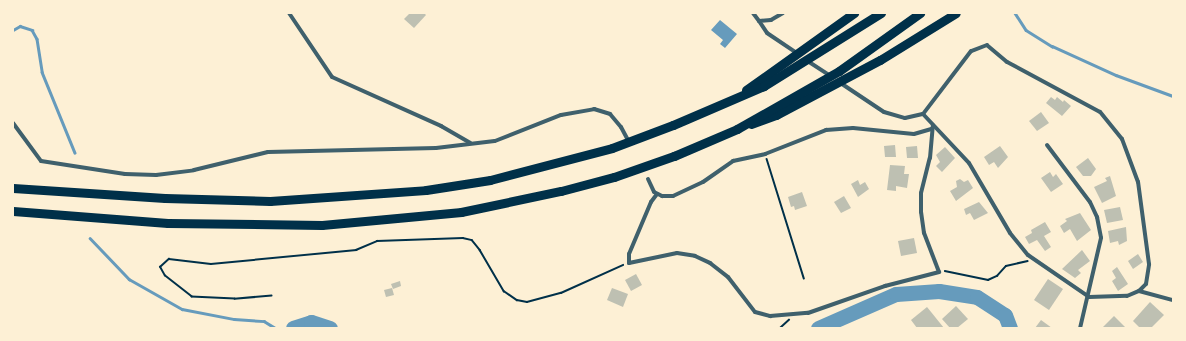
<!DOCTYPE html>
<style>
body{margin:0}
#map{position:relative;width:1186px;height:341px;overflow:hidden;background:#fdf0d5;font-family:Karla,sans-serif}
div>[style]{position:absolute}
.water>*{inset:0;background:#669bbc}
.stream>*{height:2.5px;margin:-1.25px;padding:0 1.25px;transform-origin:1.25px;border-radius:1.25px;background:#669bbc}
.river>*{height:15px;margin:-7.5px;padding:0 7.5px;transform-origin:7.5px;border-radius:7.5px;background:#669bbc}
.building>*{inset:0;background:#bec0b2}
.path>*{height:1.5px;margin:-0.75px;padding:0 0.75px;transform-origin:0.75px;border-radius:0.75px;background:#003049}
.minor>*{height:4px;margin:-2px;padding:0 2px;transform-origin:2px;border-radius:2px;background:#3f606c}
.motorway>*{height:9px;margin:-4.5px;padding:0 4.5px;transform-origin:4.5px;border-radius:4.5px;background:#003049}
span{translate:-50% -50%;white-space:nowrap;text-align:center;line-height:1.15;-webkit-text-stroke:3px #fdf0d5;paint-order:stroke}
.frame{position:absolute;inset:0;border:14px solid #fdf0d5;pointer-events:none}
</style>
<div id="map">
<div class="water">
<i style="clip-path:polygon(720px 20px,737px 34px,725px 48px,720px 44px,723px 40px,711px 30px)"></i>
</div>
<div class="stream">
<i style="left:1015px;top:13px;width:20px;rotate:57deg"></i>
<i style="left:1026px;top:30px;width:31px;rotate:32deg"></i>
<i style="left:1052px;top:46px;width:70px;rotate:24.4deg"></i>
<i style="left:1116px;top:75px;width:61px;rotate:20.2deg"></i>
<i style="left:13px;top:30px;width:8px;rotate:-30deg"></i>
<i style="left:20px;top:26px;width:13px;rotate:18deg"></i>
<i style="left:32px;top:30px;width:10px;rotate:61deg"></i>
<i style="left:37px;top:39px;width:33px;rotate:81deg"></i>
<i style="left:42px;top:72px;width:87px;rotate:67.8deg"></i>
<i style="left:90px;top:238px;width:57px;rotate:46.4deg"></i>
<i style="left:129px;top:279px;width:61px;rotate:29.5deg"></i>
<i style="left:182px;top:309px;width:53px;rotate:10.9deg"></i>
<i style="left:234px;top:319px;width:30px;rotate:4deg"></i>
<i style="left:264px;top:321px;width:13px;rotate:32deg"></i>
</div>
<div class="river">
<i style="left:293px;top:328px;width:19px;rotate:-18deg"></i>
<i style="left:311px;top:322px;width:20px;rotate:18deg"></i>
<i style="left:818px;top:328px;width:85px;rotate:-23.6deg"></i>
<i style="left:896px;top:294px;width:43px;rotate:-4deg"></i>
<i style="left:939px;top:291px;width:38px;rotate:9deg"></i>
<i style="left:977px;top:297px;width:33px;rotate:33deg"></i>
<i style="left:1005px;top:315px;width:14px;rotate:69deg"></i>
</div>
<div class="building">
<i style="clip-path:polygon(410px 13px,424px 13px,426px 15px,414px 28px,404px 19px)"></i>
<i style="clip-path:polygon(1051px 97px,1055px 100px,1057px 97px,1063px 102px,1064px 100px,1071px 106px,1062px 116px,1046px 103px)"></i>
<i style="clip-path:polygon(1041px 112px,1049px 123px,1037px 131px,1029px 121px)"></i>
<i style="clip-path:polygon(895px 145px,896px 157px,885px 157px,884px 146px)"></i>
<i style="clip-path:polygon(917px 146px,918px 158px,907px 158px,906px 147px)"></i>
<i style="clip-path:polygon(1000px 146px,1008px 157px,998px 168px,994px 162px,989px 165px,984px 157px)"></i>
<i style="clip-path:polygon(945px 147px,955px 158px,942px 172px,936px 166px,940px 162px,936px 155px)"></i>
<i style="clip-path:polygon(1088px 158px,1096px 169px,1091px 176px,1083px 176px,1076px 167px)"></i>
<i style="clip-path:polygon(890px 165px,905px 166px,904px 174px,909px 174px,907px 188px,896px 186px,896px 191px,887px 190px)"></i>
<i style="clip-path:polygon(1050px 172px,1053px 177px,1056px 174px,1063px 184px,1051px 192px,1041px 178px)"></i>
<i style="clip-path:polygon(1110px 176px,1116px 196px,1102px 203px,1094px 187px,1107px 181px,1105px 178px)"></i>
<i style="clip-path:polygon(960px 179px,964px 182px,968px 180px,973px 188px,956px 201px,950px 191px,957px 187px,956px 181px)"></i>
<i style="clip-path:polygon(858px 180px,860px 185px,865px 182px,869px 189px,858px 197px,851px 184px)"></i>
<i style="clip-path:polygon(802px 192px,807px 206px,795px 210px,794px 206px,791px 207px,788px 197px)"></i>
<i style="clip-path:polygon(844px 196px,851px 208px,841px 213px,834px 202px)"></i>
<i style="clip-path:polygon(979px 202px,988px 213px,974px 220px,970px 213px,966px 215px,964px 209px)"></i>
<i style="clip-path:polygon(1120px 207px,1123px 220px,1107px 223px,1104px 210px)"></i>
<i style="clip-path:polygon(1080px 213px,1091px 230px,1077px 241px,1070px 229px,1064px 233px,1060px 226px,1067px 221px,1065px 219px)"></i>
<i style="clip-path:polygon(1045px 222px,1051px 232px,1044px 236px,1051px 247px,1045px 251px,1037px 240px,1029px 244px,1025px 237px,1032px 233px,1031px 230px)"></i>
<i style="clip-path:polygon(1126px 227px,1127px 241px,1119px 245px,1118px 241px,1110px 243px,1108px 231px)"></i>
<i style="clip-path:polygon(914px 238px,917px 253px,901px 256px,898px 241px)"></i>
<i style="clip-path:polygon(1082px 250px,1090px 261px,1078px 270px,1081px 273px,1075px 278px,1062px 269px)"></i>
<i style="clip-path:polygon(1138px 254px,1143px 262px,1133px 269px,1128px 261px)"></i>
<i style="clip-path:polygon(1117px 267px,1128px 284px,1118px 291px,1112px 281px,1116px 278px,1112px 271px)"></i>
<i style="clip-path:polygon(636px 274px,642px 285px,631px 291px,625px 280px)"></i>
<i style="clip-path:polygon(1048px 279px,1063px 289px,1049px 310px,1034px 300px)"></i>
<i style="clip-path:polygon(400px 281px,401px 286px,393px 289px,391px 284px)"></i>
<i style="clip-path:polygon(392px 288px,394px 295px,386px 297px,384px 290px)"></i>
<i style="clip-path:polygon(612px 288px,628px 294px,623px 307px,607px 300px)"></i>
<i style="clip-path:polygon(1150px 302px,1164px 315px,1151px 328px,1140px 328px,1133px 321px)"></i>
<i style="clip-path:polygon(956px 306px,968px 319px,957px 328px,950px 328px,942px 319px)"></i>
<i style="clip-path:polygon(927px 307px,944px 328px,917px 328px,911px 320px)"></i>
<i style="clip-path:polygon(1114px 316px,1126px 328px,1102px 328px)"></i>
<i style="clip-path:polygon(1041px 320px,1052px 328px,1035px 328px)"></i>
</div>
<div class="path">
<i style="left:767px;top:159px;width:125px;rotate:72.7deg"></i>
<i style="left:945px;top:271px;width:44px;rotate:11.8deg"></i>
<i style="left:988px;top:280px;width:10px;rotate:-24deg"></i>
<i style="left:997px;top:276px;width:13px;rotate:-48deg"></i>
<i style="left:1006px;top:266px;width:22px;rotate:-13deg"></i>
<i style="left:272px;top:296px;width:37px;rotate:175deg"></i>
<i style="left:235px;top:299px;width:43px;rotate:-177.3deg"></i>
<i style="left:192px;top:297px;width:34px;rotate:-142deg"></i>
<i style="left:165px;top:276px;width:10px;rotate:-119deg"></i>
<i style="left:160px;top:267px;width:12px;rotate:-42deg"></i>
<i style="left:169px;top:259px;width:42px;rotate:6.8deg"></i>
<i style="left:211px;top:264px;width:146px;rotate:-5.5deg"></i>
<i style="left:356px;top:250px;width:23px;rotate:-23deg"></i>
<i style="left:377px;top:241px;width:86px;rotate:-2deg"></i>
<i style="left:463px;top:238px;width:9px;rotate:13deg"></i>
<i style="left:472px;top:240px;width:13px;rotate:51deg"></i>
<i style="left:480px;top:250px;width:48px;rotate:59.7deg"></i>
<i style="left:504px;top:291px;width:16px;rotate:35deg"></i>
<i style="left:517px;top:300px;width:10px;rotate:11deg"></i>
<i style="left:527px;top:302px;width:35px;rotate:-15deg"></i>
<i style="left:561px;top:293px;width:68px;rotate:-24.3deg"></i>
<i style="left:780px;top:328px;width:12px;rotate:-42deg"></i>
</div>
<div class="minor">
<i style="left:289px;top:13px;width:77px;rotate:56.1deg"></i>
<i style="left:332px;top:77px;width:120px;rotate:24.2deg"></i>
<i style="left:441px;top:126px;width:34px;rotate:30deg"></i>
<i style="left:753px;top:13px;width:10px;rotate:53deg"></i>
<i style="left:783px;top:13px;width:14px;rotate:150deg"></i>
<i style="left:771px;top:20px;width:12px;rotate:175deg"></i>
<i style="left:759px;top:21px;width:14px;rotate:56deg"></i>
<i style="left:767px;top:33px;width:37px;rotate:34deg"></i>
<i style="left:806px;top:60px;width:30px;rotate:33deg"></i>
<i style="left:839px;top:82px;width:54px;rotate:33.7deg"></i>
<i style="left:884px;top:112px;width:22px;rotate:16deg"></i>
<i style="left:905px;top:118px;width:18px;rotate:-13deg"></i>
<i style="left:923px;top:114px;width:67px;rotate:46.8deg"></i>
<i style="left:969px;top:163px;width:81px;rotate:59.6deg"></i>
<i style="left:1010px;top:233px;width:28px;rotate:51deg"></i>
<i style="left:1028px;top:255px;width:74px;rotate:34.5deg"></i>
<i style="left:1089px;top:297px;width:38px;rotate:-2deg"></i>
<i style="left:1127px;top:296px;width:13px;rotate:-23deg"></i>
<i style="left:1139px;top:291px;width:10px;rotate:-45deg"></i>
<i style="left:1146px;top:284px;width:20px;rotate:-81deg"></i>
<i style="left:1149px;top:264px;width:83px;rotate:-97.6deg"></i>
<i style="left:1138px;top:182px;width:46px;rotate:-110.4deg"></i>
<i style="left:1122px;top:139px;width:35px;rotate:-129deg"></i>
<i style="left:1100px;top:112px;width:106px;rotate:-151.7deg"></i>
<i style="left:1007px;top:62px;width:26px;rotate:-140deg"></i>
<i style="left:987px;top:45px;width:17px;rotate:159deg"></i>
<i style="left:971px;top:51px;width:79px;rotate:127.3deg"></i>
<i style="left:13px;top:123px;width:47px;rotate:53.6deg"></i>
<i style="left:41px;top:161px;width:85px;rotate:8.8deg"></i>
<i style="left:125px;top:174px;width:31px;rotate:2deg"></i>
<i style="left:156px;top:175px;width:38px;rotate:-7deg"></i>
<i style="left:194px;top:170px;width:76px;rotate:-13.7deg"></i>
<i style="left:268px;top:152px;width:168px;rotate:-1.4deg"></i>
<i style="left:436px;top:148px;width:59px;rotate:-6.8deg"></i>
<i style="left:495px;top:141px;width:71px;rotate:-21.5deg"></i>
<i style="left:561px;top:115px;width:34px;rotate:-10deg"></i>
<i style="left:594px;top:109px;width:17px;rotate:17deg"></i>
<i style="left:610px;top:114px;width:17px;rotate:50deg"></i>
<i style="left:621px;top:127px;width:15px;rotate:62deg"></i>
<i style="left:1047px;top:145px;width:71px;rotate:53deg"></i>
<i style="left:1090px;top:202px;width:17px;rotate:65deg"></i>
<i style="left:1097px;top:217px;width:21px;rotate:79deg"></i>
<i style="left:1101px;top:238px;width:92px;rotate:103.1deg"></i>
<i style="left:648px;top:179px;width:14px;rotate:65deg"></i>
<i style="left:654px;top:192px;width:9px;rotate:27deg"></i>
<i style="left:662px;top:196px;width:11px"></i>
<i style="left:673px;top:196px;width:33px;rotate:-25deg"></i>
<i style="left:703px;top:182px;width:37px;rotate:-35deg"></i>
<i style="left:733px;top:161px;width:33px;rotate:-12deg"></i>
<i style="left:765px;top:154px;width:66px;rotate:-21.5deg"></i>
<i style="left:826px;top:130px;width:27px;rotate:-4deg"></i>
<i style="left:853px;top:128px;width:61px;rotate:5.6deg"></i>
<i style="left:914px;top:134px;width:18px;rotate:-16deg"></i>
<i style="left:657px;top:194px;width:10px;rotate:127deg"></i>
<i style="left:651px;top:202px;width:56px;rotate:112.9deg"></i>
<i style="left:629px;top:254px;width:9px;rotate:90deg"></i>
<i style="left:629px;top:263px;width:49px;rotate:-11.8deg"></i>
<i style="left:677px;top:253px;width:18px;rotate:9deg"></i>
<i style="left:695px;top:256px;width:17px;rotate:25deg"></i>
<i style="left:710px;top:263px;width:23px;rotate:38deg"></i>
<i style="left:728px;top:277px;width:44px;rotate:52.4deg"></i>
<i style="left:755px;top:312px;width:16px;rotate:15deg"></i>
<i style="left:770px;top:316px;width:38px;rotate:-5deg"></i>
<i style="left:808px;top:313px;width:82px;rotate:-19.3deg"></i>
<i style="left:885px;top:286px;width:56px;rotate:-14.5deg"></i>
<i style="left:939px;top:272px;width:42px;rotate:-111deg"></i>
<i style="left:924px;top:233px;width:21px;rotate:-98deg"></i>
<i style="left:921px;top:212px;width:19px;rotate:-90deg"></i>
<i style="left:921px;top:193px;width:36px;rotate:-76deg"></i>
<i style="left:930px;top:158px;width:33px;rotate:-85deg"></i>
<i style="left:1139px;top:291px;width:35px;rotate:15deg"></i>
</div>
<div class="motorway">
<i style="left:746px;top:90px;width:133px;rotate:-35.5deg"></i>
<i style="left:751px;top:124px;width:27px;rotate:-20deg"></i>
<i style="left:776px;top:115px;width:118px;rotate:-27.9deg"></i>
<i style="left:880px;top:60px;width:89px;rotate:-31.7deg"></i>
<i style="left:13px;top:188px;width:152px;rotate:3.8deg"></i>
<i style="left:165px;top:198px;width:105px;rotate:1.6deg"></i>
<i style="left:270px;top:201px;width:156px;rotate:-4deg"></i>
<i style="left:426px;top:190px;width:65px;rotate:-8.9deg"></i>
<i style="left:490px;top:180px;width:126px;rotate:-14.7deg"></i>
<i style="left:612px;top:148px;width:65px;rotate:-20.7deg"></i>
<i style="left:673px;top:125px;width:99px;rotate:-23.2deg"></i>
<i style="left:764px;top:86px;width:138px;rotate:-32deg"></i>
<i style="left:13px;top:211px;width:155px;rotate:4.4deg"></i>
<i style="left:168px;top:223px;width:154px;rotate:0.7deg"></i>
<i style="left:322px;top:225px;width:140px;rotate:-5.3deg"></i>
<i style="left:461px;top:212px;width:102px;rotate:-11.9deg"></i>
<i style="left:561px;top:191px;width:55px;rotate:-14.8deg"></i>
<i style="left:614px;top:177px;width:64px;rotate:-19.3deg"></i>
<i style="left:674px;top:156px;width:69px;rotate:-23.2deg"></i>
<i style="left:737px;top:129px;width:117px;rotate:-29.6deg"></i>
<i style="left:839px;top:71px;width:100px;rotate:-35.6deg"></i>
</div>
<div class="frame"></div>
</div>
